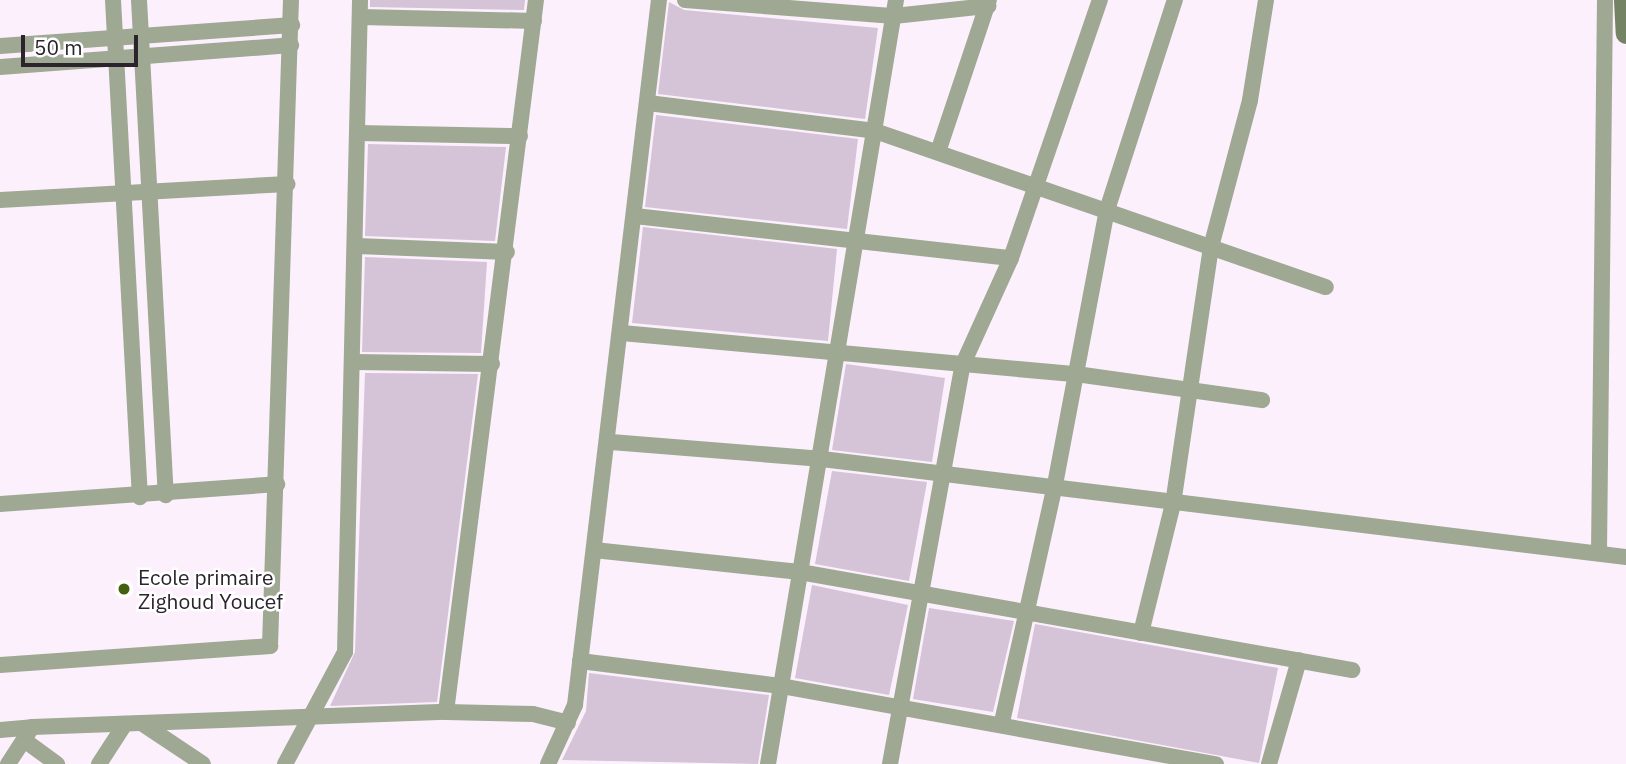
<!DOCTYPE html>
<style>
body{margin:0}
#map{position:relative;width:1626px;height:764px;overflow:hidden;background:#fcf0fd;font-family:"IBM Plex Sans",sans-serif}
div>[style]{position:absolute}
.building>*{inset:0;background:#d5c3d7}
.street>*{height:16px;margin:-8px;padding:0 8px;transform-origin:8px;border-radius:8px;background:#9ea893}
.secondary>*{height:21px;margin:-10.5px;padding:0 10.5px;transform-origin:10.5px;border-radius:10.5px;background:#758365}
.dots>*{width:19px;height:19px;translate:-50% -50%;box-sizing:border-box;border:4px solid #fff;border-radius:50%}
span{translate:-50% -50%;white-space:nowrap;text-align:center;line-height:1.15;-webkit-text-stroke:5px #fff;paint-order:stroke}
.poi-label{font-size:21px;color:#2b242c}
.left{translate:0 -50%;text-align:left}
.scale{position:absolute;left:21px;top:35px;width:117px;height:32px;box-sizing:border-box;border:4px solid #2b242c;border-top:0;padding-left:9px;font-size:21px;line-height:24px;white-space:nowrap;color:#2b242c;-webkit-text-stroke:5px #fff;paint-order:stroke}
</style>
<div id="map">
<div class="building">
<i style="clip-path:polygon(370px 0,525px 0,524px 10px,370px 7px)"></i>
<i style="clip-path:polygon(669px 2px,684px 10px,878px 28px,865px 119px,658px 94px)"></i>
<i style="clip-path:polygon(656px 115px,858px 139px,847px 229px,645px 207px)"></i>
<i style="clip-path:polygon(368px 144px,506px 147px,495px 241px,365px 236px)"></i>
<i style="clip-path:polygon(643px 227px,837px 249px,828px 341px,632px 323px)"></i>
<i style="clip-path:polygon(365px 257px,487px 262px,481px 353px,362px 352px)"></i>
<i style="clip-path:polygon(846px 364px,945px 378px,932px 462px,832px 450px)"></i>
<i style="clip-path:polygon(365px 373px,478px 374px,437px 702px,330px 706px,355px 652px)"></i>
<i style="clip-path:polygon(832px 471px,927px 482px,909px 581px,815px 564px)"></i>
<i style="clip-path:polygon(812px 585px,908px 605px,889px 695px,795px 678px)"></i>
<i style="clip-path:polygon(929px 608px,1014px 621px,993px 712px,913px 699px)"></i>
<i style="clip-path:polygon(1035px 624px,1278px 668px,1259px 763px,1017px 718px)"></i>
<i style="clip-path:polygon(589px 673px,769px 695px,758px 764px,562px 760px,586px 711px)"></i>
</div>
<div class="street">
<i style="left:113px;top:0;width:498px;rotate:86.9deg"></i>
<i style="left:139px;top:0;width:496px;rotate:86.9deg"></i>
<i style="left:685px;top:0;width:210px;rotate:4.4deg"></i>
<i style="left:894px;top:16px;width:95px;rotate:-6.1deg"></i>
<i style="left:360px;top:17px;width:174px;rotate:1.3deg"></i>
<i style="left:0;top:46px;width:293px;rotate:-4.1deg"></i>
<i style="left:0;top:67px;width:292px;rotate:-4.3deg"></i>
<i style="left:648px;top:103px;width:229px;rotate:7deg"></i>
<i style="left:875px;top:131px;width:477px;rotate:19.1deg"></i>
<i style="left:358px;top:133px;width:162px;rotate:1.1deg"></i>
<i style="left:938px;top:152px;width:160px;rotate:-71.5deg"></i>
<i style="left:0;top:200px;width:288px;rotate:-3.2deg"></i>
<i style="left:635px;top:216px;width:378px;rotate:6.4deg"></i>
<i style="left:357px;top:246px;width:150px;rotate:2.3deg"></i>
<i style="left:622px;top:333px;width:456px;rotate:5.2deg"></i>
<i style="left:1076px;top:374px;width:188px;rotate:8deg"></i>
<i style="left:354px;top:362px;width:138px;rotate:0.8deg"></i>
<i style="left:611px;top:442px;width:212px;rotate:4.6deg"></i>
<i style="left:822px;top:459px;width:810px;rotate:6.95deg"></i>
<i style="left:0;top:504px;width:278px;rotate:-4.1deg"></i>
<i style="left:594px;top:550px;width:207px;rotate:6.1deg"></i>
<i style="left:800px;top:572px;width:561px;rotate:10.07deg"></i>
<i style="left:1599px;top:553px;width:553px;rotate:-89.38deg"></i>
<i style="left:1141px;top:633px;width:133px;rotate:-76.1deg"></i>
<i style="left:1173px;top:504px;width:260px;rotate:-81.6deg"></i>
<i style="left:1211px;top:247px;width:152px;rotate:-75.1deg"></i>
<i style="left:1250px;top:100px;width:101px;rotate:-80.9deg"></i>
<i style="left:580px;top:661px;width:203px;rotate:7.1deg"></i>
<i style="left:781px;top:686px;width:442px;rotate:10.2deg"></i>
<i style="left:0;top:665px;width:271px;rotate:-4deg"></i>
<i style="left:270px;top:646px;width:646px;rotate:-88.14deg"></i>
<i style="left:446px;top:712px;width:718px;rotate:-82.8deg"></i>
<i style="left:1002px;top:722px;width:238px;rotate:-77.4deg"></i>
<i style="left:1054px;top:490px;width:285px;rotate:-79.3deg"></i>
<i style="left:1107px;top:210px;width:221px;rotate:-72.1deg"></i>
<i style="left:143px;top:724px;width:72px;rotate:33.7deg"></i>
<i style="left:0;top:730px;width:32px;rotate:-5deg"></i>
<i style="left:24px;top:740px;width:41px;rotate:36deg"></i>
<i style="left:8px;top:764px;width:44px;rotate:-57deg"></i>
<i style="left:32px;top:727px;width:414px;rotate:-2.1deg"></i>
<i style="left:446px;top:712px;width:87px;rotate:1.3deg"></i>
<i style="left:533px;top:714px;width:36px;rotate:14deg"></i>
<i style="left:99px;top:764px;width:48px;rotate:-57deg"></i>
<i style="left:285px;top:764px;width:127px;rotate:-61.8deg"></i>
<i style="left:345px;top:652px;width:652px;rotate:-88.68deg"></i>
<i style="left:548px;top:764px;width:65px;rotate:-65.4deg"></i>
<i style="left:575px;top:705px;width:710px;rotate:-83.21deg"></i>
<i style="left:768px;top:764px;width:775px;rotate:-80.49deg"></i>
<i style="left:890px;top:764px;width:407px;rotate:-79.7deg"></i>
<i style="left:963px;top:364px;width:116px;rotate:-65.6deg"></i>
<i style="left:1011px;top:258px;width:273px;rotate:-71deg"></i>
<i style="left:1269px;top:764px;width:108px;rotate:-73.9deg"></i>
</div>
<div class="secondary">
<i style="left:1624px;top:0;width:33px;rotate:87deg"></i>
</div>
<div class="dots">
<i style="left:124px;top:589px;background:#456010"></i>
</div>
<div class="poi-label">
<span class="left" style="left:138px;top:589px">Ecole primaire<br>Zighoud Youcef</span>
</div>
<div class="scale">50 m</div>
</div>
